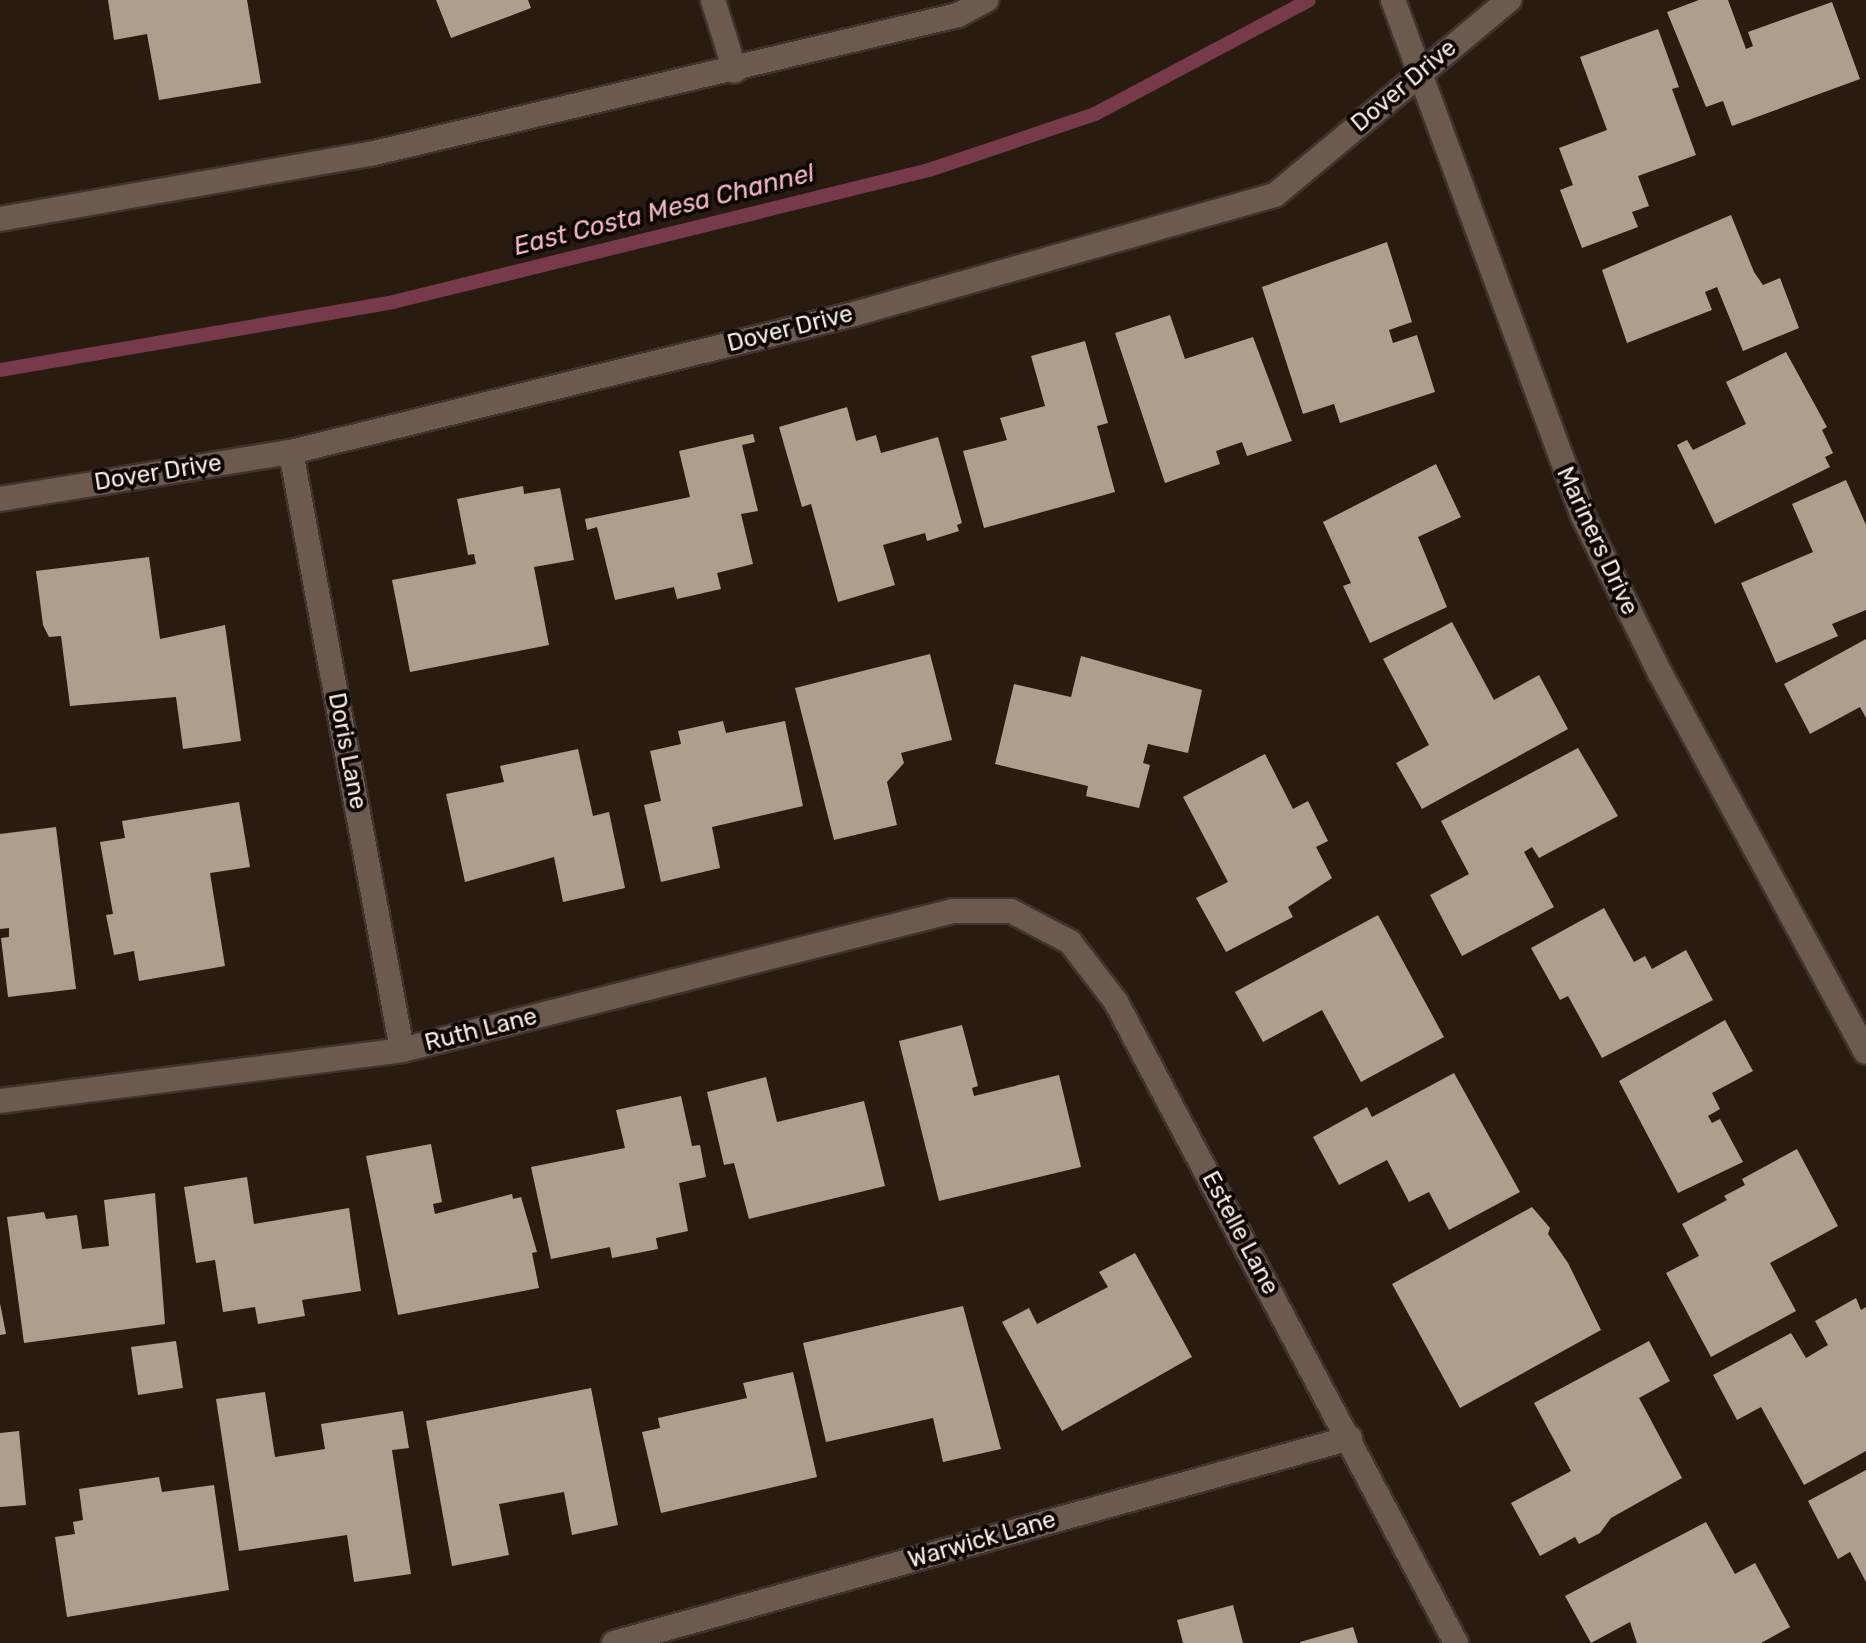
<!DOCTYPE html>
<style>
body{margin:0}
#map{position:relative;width:1866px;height:1643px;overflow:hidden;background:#2a1b10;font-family:Rubik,sans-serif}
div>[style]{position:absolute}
.stream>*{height:14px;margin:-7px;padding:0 7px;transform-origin:7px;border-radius:7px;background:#763a4a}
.building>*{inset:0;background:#aca08d}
.roads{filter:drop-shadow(2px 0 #40332f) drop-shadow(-2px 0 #40332f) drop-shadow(0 2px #40332f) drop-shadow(0 -2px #40332f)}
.street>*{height:24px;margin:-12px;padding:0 12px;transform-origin:12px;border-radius:12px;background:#6c5a4e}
.secondary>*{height:24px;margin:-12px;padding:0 12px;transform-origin:12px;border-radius:12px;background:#6c5a4e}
span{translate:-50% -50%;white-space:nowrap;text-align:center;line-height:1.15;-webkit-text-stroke:8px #0d0704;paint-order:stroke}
.street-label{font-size:24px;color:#f8ede6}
.water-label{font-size:26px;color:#f3b8c5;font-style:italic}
</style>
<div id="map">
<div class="stream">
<i style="left:0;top:370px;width:399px;rotate:-9.8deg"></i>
<i style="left:393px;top:302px;width:552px;rotate:-13.83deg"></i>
<i style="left:929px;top:170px;width:175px;rotate:-18.6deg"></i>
<i style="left:1095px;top:114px;width:242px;rotate:-28deg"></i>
</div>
<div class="building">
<i style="clip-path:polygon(108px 0,247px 0,261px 83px,159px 100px,147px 34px,114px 40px)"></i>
<i style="clip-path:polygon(436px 0,528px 0,531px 8px,451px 38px)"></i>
<i style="clip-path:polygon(1699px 0,1728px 0,1746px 49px,1753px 46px,1748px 32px,1832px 2px,1860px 79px,1732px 126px,1723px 101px,1706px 107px,1667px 12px)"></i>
<i style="clip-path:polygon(1658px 29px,1679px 87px,1672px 89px,1696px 155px,1638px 176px,1649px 206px,1632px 212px,1638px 227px,1582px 248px,1560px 190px,1573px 185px,1559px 148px,1607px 130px,1580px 57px)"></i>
<i style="clip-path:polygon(1731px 215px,1754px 272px,1763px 285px,1780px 278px,1799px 328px,1743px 351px,1717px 287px,1705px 292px,1712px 310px,1627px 343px,1602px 270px)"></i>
<i style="clip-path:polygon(1387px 242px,1412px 322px,1389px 330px,1393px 343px,1417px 335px,1435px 392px,1340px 423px,1334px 404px,1303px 414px,1262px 287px)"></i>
<i style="clip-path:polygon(1170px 315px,1185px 359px,1253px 337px,1292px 441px,1247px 456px,1242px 442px,1216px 451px,1220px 464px,1165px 483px,1115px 333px)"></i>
<i style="clip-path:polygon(1085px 341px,1108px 423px,1097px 426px,1115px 492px,984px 528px,963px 451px,1007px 440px,1000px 418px,1045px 406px,1031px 356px)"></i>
<i style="clip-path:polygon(1786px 352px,1827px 427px,1822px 430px,1833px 453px,1825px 457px,1830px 467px,1715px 524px,1677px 445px,1687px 440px,1693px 450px,1746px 424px,1726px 382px)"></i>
<i style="clip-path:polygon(847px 407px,856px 441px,876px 435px,881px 453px,938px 437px,962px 523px,957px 525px,959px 531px,927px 541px,925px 533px,883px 545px,895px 585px,838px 602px,811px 504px,802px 507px,779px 427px)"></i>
<i style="clip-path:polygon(753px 434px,755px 442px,742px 445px,758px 511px,741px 514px,753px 564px,717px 573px,721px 589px,677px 599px,674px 587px,615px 600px,597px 527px,587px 530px,585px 519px,690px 497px,679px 451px)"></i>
<i style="clip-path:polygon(1436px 464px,1461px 517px,1418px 537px,1447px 607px,1370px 643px,1343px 586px,1351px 583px,1323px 522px)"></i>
<i style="clip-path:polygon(1846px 480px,1866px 525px,1866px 610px,1832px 624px,1838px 636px,1776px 663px,1741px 583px,1813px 552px,1792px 504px)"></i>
<i style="clip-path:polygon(523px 486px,524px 494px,560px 488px,574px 560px,534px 567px,549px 645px,410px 672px,392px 580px,476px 564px,474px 554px,468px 555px,457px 499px)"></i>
<i style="clip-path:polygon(149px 557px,160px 639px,225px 625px,241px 741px,183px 749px,176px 697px,70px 706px,61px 636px,49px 637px,43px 625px,36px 571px)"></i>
<i style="clip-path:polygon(1452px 622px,1494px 700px,1539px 675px,1568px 729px,1422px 809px,1396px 763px,1429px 745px,1383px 659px)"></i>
<i style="clip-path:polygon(1866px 639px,1866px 718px,1860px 707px,1810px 734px,1784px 684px)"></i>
<i style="clip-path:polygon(930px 654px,952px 740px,901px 753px,904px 763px,887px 782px,897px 825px,834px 840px,795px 688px)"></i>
<i style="clip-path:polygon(1081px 656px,1202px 690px,1188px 753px,1148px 744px,1143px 763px,1150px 765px,1139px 808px,1086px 796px,1088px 786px,995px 764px,1014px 684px,1071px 697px)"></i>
<i style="clip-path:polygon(723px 721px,726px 733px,785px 721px,803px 806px,712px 827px,720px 868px,661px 882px,644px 805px,661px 801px,650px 751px,681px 744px,678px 731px)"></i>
<i style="clip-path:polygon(1578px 748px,1618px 816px,1539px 858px,1532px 847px,1524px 852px,1554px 907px,1462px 956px,1430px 895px,1469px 874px,1441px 821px)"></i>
<i style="clip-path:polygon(578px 749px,593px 816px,609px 812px,625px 888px,563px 902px,554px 857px,465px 882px,446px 794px,504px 782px,500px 766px)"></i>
<i style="clip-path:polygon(1265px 754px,1293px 809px,1308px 801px,1328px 841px,1316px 847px,1332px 878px,1288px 907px,1293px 917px,1226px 952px,1196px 898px,1228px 882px,1183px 797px)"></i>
<i style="clip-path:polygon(239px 802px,250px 867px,210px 873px,225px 966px,139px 981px,134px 951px,114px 955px,106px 915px,113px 914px,100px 842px,125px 838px,122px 821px)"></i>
<i style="clip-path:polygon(56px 827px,76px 989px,8px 997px,1px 938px,9px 937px,9px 928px,0 929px,0 834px)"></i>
<i style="clip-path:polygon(1604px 908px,1634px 962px,1645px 956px,1652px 969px,1686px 950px,1713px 1000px,1602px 1058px,1568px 996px,1560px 1000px,1531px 948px)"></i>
<i style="clip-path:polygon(1378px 915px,1444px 1037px,1361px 1082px,1322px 1010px,1263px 1042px,1235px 992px)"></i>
<i style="clip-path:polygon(1725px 1020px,1753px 1071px,1712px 1093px,1720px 1109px,1708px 1116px,1712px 1123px,1720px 1119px,1743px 1162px,1678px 1193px,1619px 1081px)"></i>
<i style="clip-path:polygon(962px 1025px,978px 1086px,972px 1088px,974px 1096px,1059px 1075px,1081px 1167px,939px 1201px,899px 1041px)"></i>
<i style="clip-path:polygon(1454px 1073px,1520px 1192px,1449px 1230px,1429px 1192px,1409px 1202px,1387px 1160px,1339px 1185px,1313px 1137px,1367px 1107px,1372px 1117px)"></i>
<i style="clip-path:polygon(766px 1077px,777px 1122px,864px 1101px,885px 1186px,749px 1219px,734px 1163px,724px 1165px,707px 1092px)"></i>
<i style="clip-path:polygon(681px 1096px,692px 1146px,700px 1145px,706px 1177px,679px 1183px,688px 1231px,656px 1238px,658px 1249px,612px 1258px,610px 1247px,551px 1259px,531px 1167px,625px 1148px,616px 1110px)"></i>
<i style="clip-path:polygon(431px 1144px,442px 1202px,433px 1204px,435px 1214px,512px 1194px,513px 1199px,521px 1197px,537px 1252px,532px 1253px,539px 1288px,398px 1315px,366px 1156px)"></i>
<i style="clip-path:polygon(1797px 1149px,1838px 1226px,1770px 1263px,1796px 1311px,1711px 1357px,1666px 1273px,1699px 1256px,1682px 1224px,1727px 1200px,1724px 1196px,1745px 1185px,1742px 1179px)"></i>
<i style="clip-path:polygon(247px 1177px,254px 1224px,349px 1208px,361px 1291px,302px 1300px,305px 1316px,258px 1324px,255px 1307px,223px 1312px,215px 1260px,196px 1263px,184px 1187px)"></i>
<i style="clip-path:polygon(155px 1193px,165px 1324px,24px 1343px,7px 1217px,44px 1212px,46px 1219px,77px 1215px,82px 1249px,109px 1246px,104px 1200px)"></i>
<i style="clip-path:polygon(1532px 1207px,1550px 1228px,1548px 1234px,1568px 1263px,1601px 1330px,1460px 1408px,1392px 1284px)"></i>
<i style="clip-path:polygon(1135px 1253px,1192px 1357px,1062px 1431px,1002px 1322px,1029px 1308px,1037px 1324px,1108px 1287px,1099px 1272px)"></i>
<i style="clip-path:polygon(1856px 1298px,1861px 1310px,1866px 1307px,1866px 1451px,1804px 1485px,1761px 1407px,1737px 1420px,1713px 1375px,1791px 1333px,1806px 1358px,1828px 1345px,1815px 1321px)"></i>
<i style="clip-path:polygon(0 1303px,6px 1334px,0 1335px)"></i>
<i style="clip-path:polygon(963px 1306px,1001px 1449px,943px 1462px,933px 1418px,826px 1442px,803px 1343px)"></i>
<i style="clip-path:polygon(176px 1341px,183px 1388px,138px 1395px,131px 1347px)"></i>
<i style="clip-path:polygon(1649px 1341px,1670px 1381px,1639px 1398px,1682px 1478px,1611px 1518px,1600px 1533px,1579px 1544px,1575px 1537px,1540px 1556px,1511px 1503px,1571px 1471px,1534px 1403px)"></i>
<i style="clip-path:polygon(793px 1372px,817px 1477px,661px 1513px,642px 1432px,660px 1428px,658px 1418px,747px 1398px,743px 1383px)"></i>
<i style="clip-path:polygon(591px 1388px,618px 1525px,572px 1535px,564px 1492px,499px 1504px,509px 1555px,452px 1566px,426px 1421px)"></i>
<i style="clip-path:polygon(265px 1392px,275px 1457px,325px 1449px,321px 1424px,403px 1411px,409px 1448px,392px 1450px,411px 1574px,354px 1582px,347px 1535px,239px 1551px,216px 1399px)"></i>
<i style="clip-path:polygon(19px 1431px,26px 1505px,0 1507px,0 1433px)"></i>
<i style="clip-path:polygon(1866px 1470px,1866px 1582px,1850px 1552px,1838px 1559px,1808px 1501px)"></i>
<i style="clip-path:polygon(159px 1477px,162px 1492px,214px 1485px,229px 1590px,67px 1617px,55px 1537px,75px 1534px,73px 1522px,83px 1520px,79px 1489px)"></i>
<i style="clip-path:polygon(1706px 1522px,1735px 1574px,1755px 1563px,1790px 1627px,1761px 1643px,1637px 1643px,1630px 1622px,1591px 1643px,1565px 1596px)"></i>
<i style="clip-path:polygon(1233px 1605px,1243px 1643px,1183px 1643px,1177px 1620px)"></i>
<i style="clip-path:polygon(1353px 1627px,1358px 1643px,1300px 1643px,1300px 1642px)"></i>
</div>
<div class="roads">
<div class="street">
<i style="left:713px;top:0;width:74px;rotate:72.8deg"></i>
<i style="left:291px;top:452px;width:608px;rotate:79.48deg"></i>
<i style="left:0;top:499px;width:295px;rotate:-9.2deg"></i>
<i style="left:291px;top:452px;width:580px;rotate:-13.77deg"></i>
<i style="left:854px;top:314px;width:437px;rotate:-15.8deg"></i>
<i style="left:1275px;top:195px;width:305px;rotate:-39.8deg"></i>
<i style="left:0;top:1101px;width:405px;rotate:-7.2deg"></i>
<i style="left:402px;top:1050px;width:568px;rotate:-14.16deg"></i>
<i style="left:953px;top:911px;width:58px"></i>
<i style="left:1011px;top:911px;width:67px;rotate:27.7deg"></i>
<i style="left:1070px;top:942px;width:76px;rotate:52.5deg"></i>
<i style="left:1116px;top:1002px;width:726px;rotate:62.06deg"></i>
<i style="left:614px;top:1643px;width:764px;rotate:-15.56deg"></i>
</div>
<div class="secondary">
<i style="left:1393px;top:0;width:550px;rotate:69.79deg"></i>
<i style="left:1583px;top:516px;width:175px;rotate:63.9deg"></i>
<i style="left:1660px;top:673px;width:431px;rotate:61.5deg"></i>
<i style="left:0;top:219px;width:376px;rotate:-10deg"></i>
<i style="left:370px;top:154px;width:604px;rotate:-13.3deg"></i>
<i style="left:958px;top:15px;width:32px;rotate:-28deg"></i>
</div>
</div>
<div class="street-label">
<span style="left:1404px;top:86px;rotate:-40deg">Dover Drive</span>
<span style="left:790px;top:329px;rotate:-14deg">Dover Drive</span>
<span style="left:158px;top:473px;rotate:-9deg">Dover Drive</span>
<span style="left:1597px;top:541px;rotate:65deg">Mariners Drive</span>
<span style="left:347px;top:751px;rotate:79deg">Doris Lane</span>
<span style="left:481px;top:1030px;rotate:-14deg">Ruth Lane</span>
<span style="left:1240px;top:1233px;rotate:62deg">Estelle Lane</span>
<span style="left:982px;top:1540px;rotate:-16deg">Warwick Lane</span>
</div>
<div class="water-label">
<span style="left:664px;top:210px;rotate:-14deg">East Costa Mesa Channel</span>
</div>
</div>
